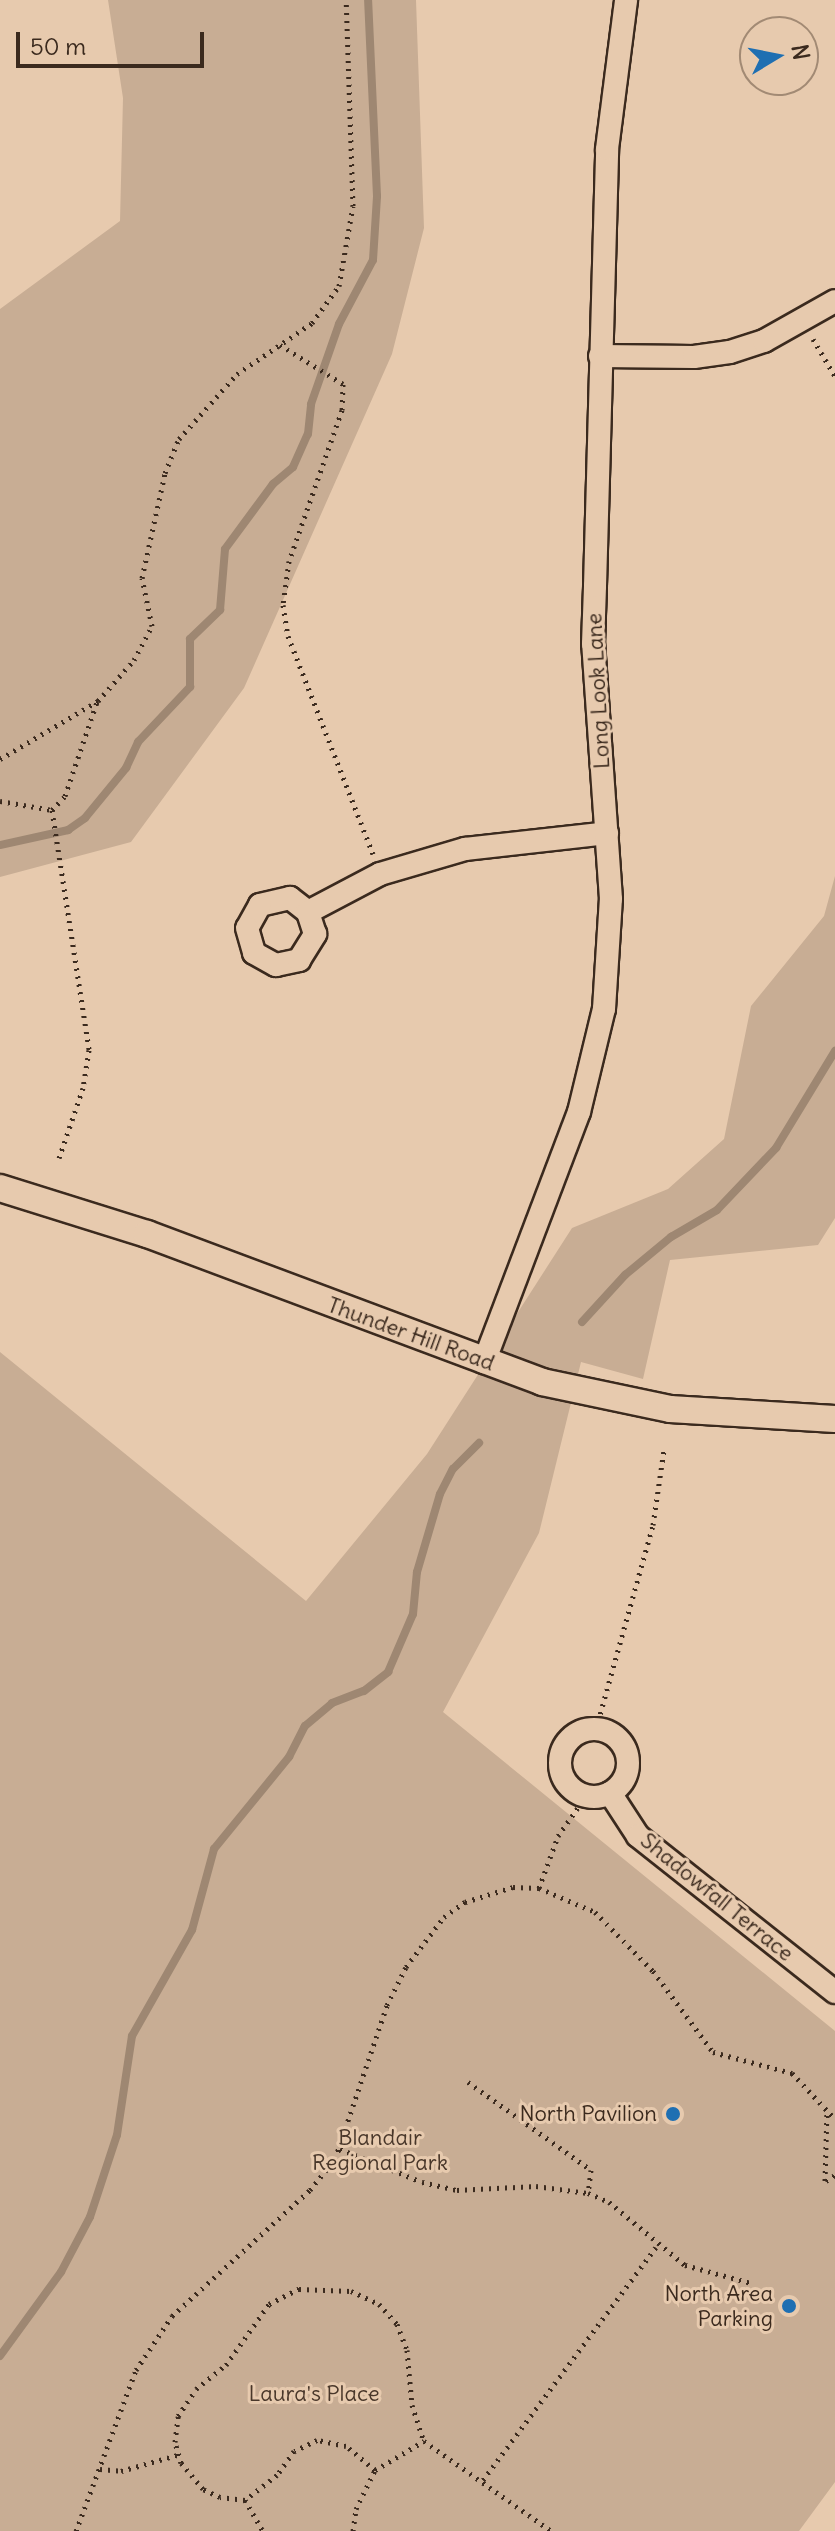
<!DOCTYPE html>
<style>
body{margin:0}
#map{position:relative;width:835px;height:2531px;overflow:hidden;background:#e7caae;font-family:Delius,sans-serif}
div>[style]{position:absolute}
.green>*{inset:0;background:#c8ad94}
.stream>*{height:8px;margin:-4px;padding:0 4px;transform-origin:4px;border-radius:4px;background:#9e8772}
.path>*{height:5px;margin-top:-2.5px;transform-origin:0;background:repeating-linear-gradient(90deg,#3b2a1e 0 2px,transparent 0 8px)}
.roads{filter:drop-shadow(2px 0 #3b2a1e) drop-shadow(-2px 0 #3b2a1e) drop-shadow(0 2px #3b2a1e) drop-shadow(0 -2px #3b2a1e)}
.minor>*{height:22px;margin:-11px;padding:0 11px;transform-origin:11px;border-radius:11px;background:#e7caae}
.minor>.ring{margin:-11px;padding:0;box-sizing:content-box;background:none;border:22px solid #e7caae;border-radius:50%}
.tertiary>*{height:26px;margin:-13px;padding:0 13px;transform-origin:13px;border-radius:13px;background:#e7caae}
.dots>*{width:22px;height:22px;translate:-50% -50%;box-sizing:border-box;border:4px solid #e7caae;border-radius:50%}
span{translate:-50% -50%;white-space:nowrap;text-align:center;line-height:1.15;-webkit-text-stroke:6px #e7caae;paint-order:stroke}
.street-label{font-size:22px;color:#3b2a1e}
.poi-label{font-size:22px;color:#3b2a1e}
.right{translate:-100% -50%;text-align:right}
.park-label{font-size:22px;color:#49372a}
.north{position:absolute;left:739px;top:16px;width:80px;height:80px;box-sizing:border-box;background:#e7caae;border:2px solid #a28a74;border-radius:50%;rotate:80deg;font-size:22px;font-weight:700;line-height:32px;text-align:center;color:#3b2a1e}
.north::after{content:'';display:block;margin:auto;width:28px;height:36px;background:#1f6fb2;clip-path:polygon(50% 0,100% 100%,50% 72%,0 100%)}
.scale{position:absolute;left:16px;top:32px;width:188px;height:36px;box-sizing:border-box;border:4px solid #3b2a1e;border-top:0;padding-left:10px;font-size:24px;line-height:28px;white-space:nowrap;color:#3b2a1e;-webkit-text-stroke:6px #e7caae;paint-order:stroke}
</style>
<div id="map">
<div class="green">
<i style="clip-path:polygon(108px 0,416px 0,424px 228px,392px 354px,244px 688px,131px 842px,0 877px,0 309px,120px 221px,123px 98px)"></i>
<i style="clip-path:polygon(835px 876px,835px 1218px,818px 1245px,670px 1260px,643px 1379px,581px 1362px,539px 1533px,443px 1712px,835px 2031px,835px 2482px,799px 2531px,0 2531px,0 1352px,306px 1601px,427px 1454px,572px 1228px,668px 1189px,724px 1139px,751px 1006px,824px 916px)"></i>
</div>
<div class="stream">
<i style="left:0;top:845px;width:70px;rotate:-12.4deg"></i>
<i style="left:68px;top:830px;width:21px;rotate:-35deg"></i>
<i style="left:85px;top:818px;width:65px;rotate:-50.6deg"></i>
<i style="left:126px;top:768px;width:29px;rotate:-65deg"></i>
<i style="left:138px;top:742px;width:76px;rotate:-46.6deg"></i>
<i style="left:190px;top:687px;width:48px;rotate:-90deg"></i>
<i style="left:190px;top:639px;width:42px;rotate:-44deg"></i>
<i style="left:220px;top:610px;width:61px;rotate:-85.3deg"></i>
<i style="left:225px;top:549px;width:81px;rotate:-53.6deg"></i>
<i style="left:273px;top:484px;width:26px;rotate:-40deg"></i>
<i style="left:293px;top:467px;width:36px;rotate:-66deg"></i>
<i style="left:308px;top:434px;width:30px;rotate:-84deg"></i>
<i style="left:311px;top:404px;width:85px;rotate:-70.7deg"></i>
<i style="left:339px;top:324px;width:72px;rotate:-62deg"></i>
<i style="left:373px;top:260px;width:64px;rotate:-86.4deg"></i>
<i style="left:377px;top:196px;width:196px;rotate:-92.6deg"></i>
<i style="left:582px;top:1322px;width:64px;rotate:-47.5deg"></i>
<i style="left:625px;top:1275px;width:60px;rotate:-39.6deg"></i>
<i style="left:671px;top:1237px;width:53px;rotate:-30.4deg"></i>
<i style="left:717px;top:1210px;width:86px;rotate:-46.4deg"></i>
<i style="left:776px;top:1148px;width:114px;rotate:-58.7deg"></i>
<i style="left:0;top:2356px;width:104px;rotate:-54deg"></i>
<i style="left:61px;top:2272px;width:62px;rotate:-62.2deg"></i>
<i style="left:90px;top:2217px;width:86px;rotate:-71.8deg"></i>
<i style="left:117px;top:2135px;width:100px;rotate:-81.4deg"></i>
<i style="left:132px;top:2036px;width:122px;rotate:-60.5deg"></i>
<i style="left:192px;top:1930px;width:84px;rotate:-74.8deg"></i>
<i style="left:214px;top:1849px;width:119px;rotate:-50.8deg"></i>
<i style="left:289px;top:1757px;width:35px;rotate:-63deg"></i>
<i style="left:305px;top:1726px;width:35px;rotate:-40deg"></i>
<i style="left:332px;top:1703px;width:34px;rotate:-21deg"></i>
<i style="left:364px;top:1691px;width:31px;rotate:-38deg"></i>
<i style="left:388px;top:1672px;width:63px;rotate:-66.7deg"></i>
<i style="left:413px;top:1614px;width:42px;rotate:-84.6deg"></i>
<i style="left:417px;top:1572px;width:81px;rotate:-73.6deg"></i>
<i style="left:440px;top:1494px;width:28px;rotate:-63deg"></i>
<i style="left:453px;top:1469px;width:37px;rotate:-45deg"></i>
</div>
<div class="path">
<i style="left:813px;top:339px;width:43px;rotate:59.3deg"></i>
<i style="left:280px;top:345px;width:74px;rotate:31.8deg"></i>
<i style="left:343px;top:384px;width:26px;rotate:92deg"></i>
<i style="left:342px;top:410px;width:160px;rotate:109.3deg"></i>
<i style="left:289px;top:561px;width:44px;rotate:97.8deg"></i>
<i style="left:283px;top:605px;width:31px;rotate:81deg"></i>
<i style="left:288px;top:636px;width:234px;rotate:68.7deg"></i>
<i style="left:0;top:759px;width:114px;rotate:-30.6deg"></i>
<i style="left:98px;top:701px;width:55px;rotate:-48.7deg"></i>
<i style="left:134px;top:660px;width:38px;rotate:-62deg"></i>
<i style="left:152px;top:626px;width:49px;rotate:-101.8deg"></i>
<i style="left:142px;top:578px;width:107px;rotate:-77.6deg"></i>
<i style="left:165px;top:473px;width:37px;rotate:-68deg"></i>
<i style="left:179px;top:439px;width:87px;rotate:-48.3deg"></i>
<i style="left:237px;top:374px;width:91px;rotate:-34.2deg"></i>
<i style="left:312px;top:323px;width:46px;rotate:-53.9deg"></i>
<i style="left:339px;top:286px;width:81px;rotate:-80.1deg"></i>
<i style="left:353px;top:206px;width:206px;rotate:-91.9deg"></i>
<i style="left:0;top:801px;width:53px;rotate:9.8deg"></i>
<i style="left:52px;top:810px;width:19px;rotate:-47deg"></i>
<i style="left:65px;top:796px;width:99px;rotate:-71.2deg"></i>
<i style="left:52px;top:810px;width:243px;rotate:81.2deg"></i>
<i style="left:89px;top:1050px;width:38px;rotate:99deg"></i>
<i style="left:83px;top:1088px;width:74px;rotate:108.9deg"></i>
<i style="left:596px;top:1729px;width:212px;rotate:-74.4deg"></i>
<i style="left:653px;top:1525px;width:76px;rotate:-81.7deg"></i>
<i style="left:539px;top:1888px;width:55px;rotate:-69.9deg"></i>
<i style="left:558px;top:1836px;width:49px;rotate:-55deg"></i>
<i style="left:468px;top:2082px;width:151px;rotate:35.6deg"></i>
<i style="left:591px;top:2170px;width:23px;rotate:97deg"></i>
<i style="left:340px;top:2149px;width:88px;rotate:21.9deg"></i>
<i style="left:422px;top:2182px;width:36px;rotate:13deg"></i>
<i style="left:457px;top:2190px;width:79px;rotate:-2.9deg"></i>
<i style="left:536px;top:2186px;width:52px;rotate:7.7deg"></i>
<i style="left:588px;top:2193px;width:23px;rotate:23deg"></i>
<i style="left:609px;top:2202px;width:99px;rotate:39.7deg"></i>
<i style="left:685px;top:2265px;width:68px;rotate:15.3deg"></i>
<i style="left:825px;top:2181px;width:70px;rotate:-88.4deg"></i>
<i style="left:826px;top:2181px;width:11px;rotate:-34deg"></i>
<i style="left:100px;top:2469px;width:21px;rotate:5deg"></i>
<i style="left:121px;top:2471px;width:58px;rotate:-15.9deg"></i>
<i style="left:375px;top:2470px;width:38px;rotate:-140deg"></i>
<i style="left:346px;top:2446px;width:30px;rotate:-168deg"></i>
<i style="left:317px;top:2440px;width:25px;rotate:154deg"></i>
<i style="left:294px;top:2451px;width:29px;rotate:125deg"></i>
<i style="left:277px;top:2475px;width:41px;rotate:142deg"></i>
<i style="left:245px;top:2500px;width:25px;rotate:-173deg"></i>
<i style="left:220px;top:2497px;width:19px;rotate:-155deg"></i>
<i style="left:203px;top:2489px;width:34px;rotate:-130deg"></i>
<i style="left:181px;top:2463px;width:22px;rotate:-106deg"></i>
<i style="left:175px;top:2442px;width:26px;rotate:-83deg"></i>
<i style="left:178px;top:2416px;width:32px;rotate:-56deg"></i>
<i style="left:196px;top:2389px;width:38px;rotate:-39deg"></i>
<i style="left:226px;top:2365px;width:75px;rotate:-54.8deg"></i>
<i style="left:269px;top:2304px;width:34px;rotate:-27deg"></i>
<i style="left:299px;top:2289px;width:52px;rotate:2.2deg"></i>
<i style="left:351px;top:2291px;width:31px;rotate:25deg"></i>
<i style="left:379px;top:2304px;width:27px;rotate:48deg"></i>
<i style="left:397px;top:2324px;width:28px;rotate:69deg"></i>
<i style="left:407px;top:2350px;width:55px;rotate:84.8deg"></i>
<i style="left:412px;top:2405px;width:38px;rotate:72deg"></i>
<i style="left:424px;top:2441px;width:156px;rotate:35.3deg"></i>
<i style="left:483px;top:2480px;width:290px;rotate:-53.4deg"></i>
<i style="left:245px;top:2500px;width:36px;rotate:60deg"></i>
<i style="left:76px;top:2531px;width:172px;rotate:-69.6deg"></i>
<i style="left:136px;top:2370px;width:65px;rotate:-56.3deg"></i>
<i style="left:172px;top:2316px;width:187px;rotate:-42.4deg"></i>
<i style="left:310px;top:2190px;width:40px;rotate:-51deg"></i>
<i style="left:335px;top:2159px;width:163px;rotate:-71.3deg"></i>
<i style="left:387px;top:2005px;width:42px;rotate:-63.4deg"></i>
<i style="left:406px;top:1967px;width:63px;rotate:-52.8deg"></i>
<i style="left:444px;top:1917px;width:26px;rotate:-36deg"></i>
<i style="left:465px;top:1902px;width:50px;rotate:-17.4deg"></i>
<i style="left:513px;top:1887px;width:26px;rotate:2deg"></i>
<i style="left:539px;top:1888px;width:61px;rotate:23.2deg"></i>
<i style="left:595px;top:1912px;width:83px;rotate:45.5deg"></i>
<i style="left:653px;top:1971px;width:101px;rotate:53.5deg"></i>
<i style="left:713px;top:2052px;width:82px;rotate:14.9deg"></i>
<i style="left:792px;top:2073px;width:63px;rotate:46.9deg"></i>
<i style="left:353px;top:2531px;width:22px;rotate:-82deg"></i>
<i style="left:356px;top:2509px;width:43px;rotate:-64deg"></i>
<i style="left:375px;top:2470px;width:57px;rotate:-30.6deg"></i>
</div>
<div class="roads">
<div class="minor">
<i style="left:600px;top:356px;width:94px;rotate:0.6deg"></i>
<i style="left:694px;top:357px;width:36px;rotate:-8deg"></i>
<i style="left:730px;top:352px;width:36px;rotate:-18deg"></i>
<i style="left:764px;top:341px;width:81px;rotate:-29.4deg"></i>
<i style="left:308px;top:912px;width:23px;rotate:-142deg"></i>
<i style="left:290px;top:898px;width:31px;rotate:167deg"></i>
<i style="left:260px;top:905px;width:26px;rotate:119deg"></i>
<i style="left:247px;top:928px;width:26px;rotate:74deg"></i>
<i style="left:254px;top:953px;width:25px;rotate:29deg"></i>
<i style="left:276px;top:965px;width:24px;rotate:-12deg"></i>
<i style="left:299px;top:960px;width:31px;rotate:-58deg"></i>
<i style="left:315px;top:934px;width:23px;rotate:-108deg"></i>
<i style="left:308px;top:912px;width:81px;rotate:-27.8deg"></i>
<i style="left:380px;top:874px;width:89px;rotate:-16.4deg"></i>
<i style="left:465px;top:849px;width:143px;rotate:-6.4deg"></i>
<i style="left:484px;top:1362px;width:267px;rotate:-69.2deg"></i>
<i style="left:579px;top:1112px;width:106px;rotate:-76.4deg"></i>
<i style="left:604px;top:1009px;width:110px;rotate:-86.4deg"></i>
<i style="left:611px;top:899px;width:256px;rotate:-94deg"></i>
<i style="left:593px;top:644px;width:58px;rotate:-88deg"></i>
<i style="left:595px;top:586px;width:437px;rotate:-88.4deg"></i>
<i style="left:607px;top:149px;width:150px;rotate:-82.7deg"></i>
<i class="ring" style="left:560px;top:1729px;width:46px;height:46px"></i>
<i style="left:610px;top:1793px;width:51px;rotate:56.9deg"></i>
<i style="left:638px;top:1836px;width:251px;rotate:38.4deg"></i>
</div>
<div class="tertiary">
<i style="left:0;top:1188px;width:154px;rotate:17.4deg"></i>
<i style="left:147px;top:1234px;width:422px;rotate:20.5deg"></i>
<i style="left:542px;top:1382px;width:131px;rotate:11.9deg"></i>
<i style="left:670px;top:1409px;width:165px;rotate:3.5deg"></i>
</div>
</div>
<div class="dots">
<i style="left:673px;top:2114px;background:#1f6fb2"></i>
<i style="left:789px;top:2306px;background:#1f6fb2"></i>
</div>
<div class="street-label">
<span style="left:598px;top:691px;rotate:-93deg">Long Look Lane</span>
<span style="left:411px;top:1334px;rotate:20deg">Thunder Hill Road</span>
<span style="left:717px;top:1897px;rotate:39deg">Shadowfall Terrace</span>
</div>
<div class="poi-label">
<span class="right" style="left:657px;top:2114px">North Pavilion</span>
<span class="right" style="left:773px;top:2306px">North Area<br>Parking</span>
</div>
<div class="park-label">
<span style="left:380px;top:2150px">Blandair<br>Regional Park</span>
<span style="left:314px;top:2394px">Laura's Place</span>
</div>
<div class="north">N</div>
<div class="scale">50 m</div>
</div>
